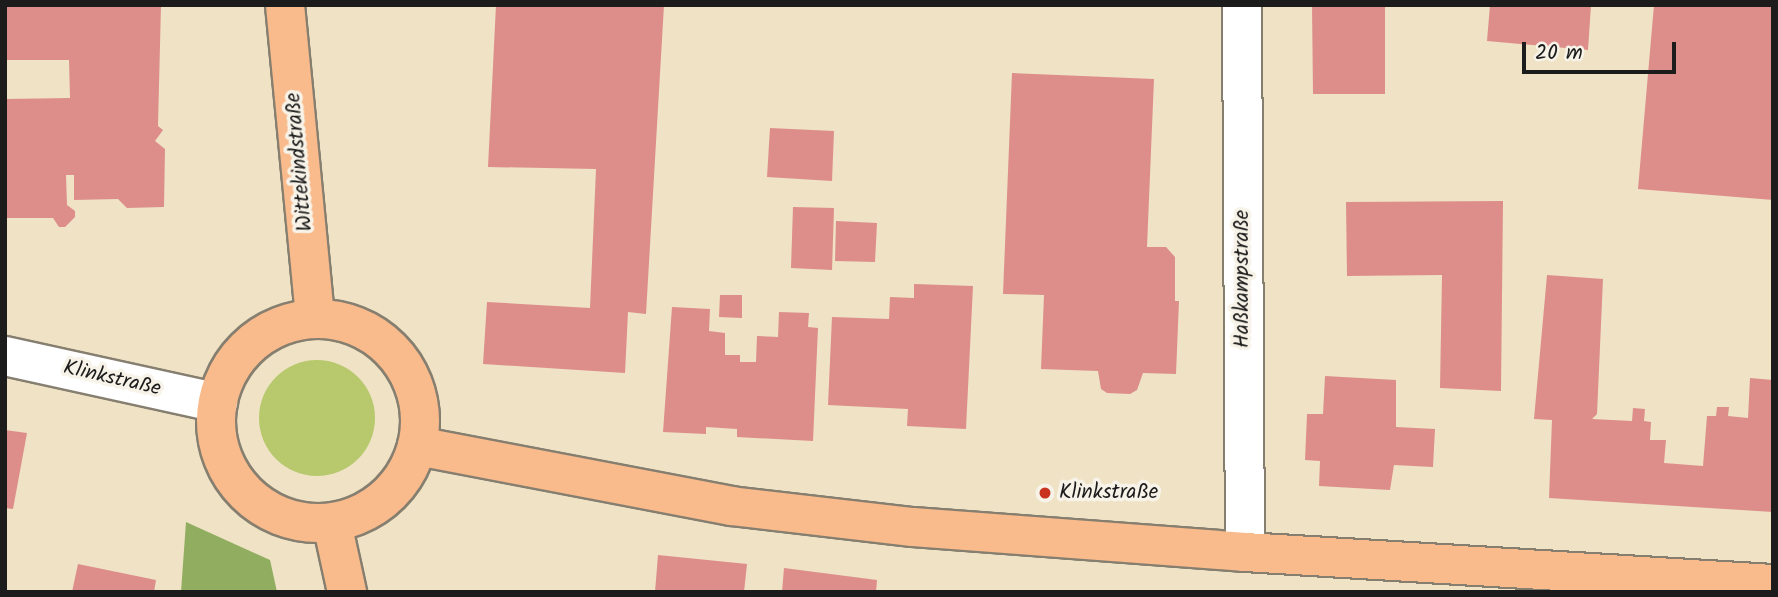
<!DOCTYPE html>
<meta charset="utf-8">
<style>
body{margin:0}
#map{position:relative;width:1778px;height:597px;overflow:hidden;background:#efe2c5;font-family:Kalam,sans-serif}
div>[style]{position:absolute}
.green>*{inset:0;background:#b7c96c}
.round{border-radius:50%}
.forest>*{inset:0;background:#91ad60}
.building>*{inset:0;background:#dd8e8a}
.roads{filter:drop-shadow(2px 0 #867f70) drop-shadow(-2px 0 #867f70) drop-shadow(0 2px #867f70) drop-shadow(0 -2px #867f70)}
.minor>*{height:38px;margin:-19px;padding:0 19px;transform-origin:19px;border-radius:19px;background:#fff}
.major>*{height:38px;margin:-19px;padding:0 19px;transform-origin:19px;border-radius:19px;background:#fabb8c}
.major>.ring{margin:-19px;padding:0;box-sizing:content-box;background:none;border:38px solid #fabb8c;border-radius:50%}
.dots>*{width:19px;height:19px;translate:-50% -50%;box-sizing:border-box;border:4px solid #f7f3e8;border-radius:50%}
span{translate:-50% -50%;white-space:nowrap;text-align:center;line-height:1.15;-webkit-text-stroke:7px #f7f3e8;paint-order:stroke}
.street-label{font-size:21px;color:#1c1c1c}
.poi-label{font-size:21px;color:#1c1c1c}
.left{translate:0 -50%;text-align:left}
.frame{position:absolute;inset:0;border:7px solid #1c1c1c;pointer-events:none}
.scale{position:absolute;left:1522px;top:42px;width:154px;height:32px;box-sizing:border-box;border:4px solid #1c1c1c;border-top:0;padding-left:9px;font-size:21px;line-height:24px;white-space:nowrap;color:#1c1c1c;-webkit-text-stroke:5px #f7f3e8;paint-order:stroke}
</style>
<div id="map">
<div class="green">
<i class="round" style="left:259px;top:360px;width:116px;height:116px"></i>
</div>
<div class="forest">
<i style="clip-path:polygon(186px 522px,270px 560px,277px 592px,181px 592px)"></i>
</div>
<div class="building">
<i style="clip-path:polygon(5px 5px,161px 5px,158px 126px,163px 130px,155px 141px,165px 149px,164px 207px,127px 208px,118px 199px,74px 200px,74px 175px,66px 175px,67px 205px,75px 211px,75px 217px,65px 227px,59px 227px,53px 218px,5px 218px,5px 99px,70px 98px,69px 60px,5px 60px)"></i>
<i style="clip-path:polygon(496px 5px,664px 5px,646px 314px,628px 312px,625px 373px,483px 364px,487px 302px,590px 308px,596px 169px,488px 167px)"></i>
<i style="clip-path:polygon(1312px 5px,1385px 5px,1385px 94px,1313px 94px)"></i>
<i style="clip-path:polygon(1490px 5px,1591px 5px,1588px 50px,1487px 41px)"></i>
<i style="clip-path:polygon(1654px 5px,1773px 5px,1773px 200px,1638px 189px)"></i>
<i style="clip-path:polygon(1012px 73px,1154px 79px,1147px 247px,1166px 247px,1175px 257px,1175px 301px,1179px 301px,1176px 374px,1143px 373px,1137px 390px,1130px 394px,1107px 393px,1101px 389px,1098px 371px,1041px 369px,1044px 295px,1003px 294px)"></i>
<i style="clip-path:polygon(770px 128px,834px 131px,832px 181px,767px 177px)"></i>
<i style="clip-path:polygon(1503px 201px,1501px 391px,1440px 388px,1442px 275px,1347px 276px,1346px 202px)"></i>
<i style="clip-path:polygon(793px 207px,834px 208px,832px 270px,791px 268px)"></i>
<i style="clip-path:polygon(836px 221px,877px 223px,875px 262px,835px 261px)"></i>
<i style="clip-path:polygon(1547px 275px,1603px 279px,1597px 414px,1592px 419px,1632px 421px,1633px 408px,1645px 409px,1644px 421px,1651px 422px,1650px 440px,1666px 440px,1664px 463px,1703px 466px,1707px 416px,1716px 416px,1717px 407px,1729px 407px,1728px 416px,1748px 418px,1750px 378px,1773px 380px,1773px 512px,1549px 498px,1552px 420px,1534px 419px)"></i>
<i style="clip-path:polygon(914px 284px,973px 286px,966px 429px,907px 426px,908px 409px,828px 405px,832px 317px,889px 319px,890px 297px,914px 298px)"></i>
<i style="clip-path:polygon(720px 295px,742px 295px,742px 318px,719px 317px)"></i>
<i style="clip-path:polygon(672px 307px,710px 309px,709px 331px,725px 333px,725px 355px,740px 355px,740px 362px,756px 362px,757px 336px,778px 337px,779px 312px,809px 313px,808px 327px,818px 328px,813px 441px,737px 437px,737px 429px,706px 427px,706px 434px,663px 432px)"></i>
<i style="clip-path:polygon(1325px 376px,1396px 380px,1396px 427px,1435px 429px,1433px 467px,1394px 465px,1390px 490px,1319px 486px,1320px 461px,1305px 460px,1307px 414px,1323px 414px)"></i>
<i style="clip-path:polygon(5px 430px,27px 433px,13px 509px,5px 508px)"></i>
<i style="clip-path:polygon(658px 555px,747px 564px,744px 592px,655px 592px)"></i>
<i style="clip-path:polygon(78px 564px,156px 580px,154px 592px,72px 592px)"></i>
<i style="clip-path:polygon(784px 568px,877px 580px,876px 592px,782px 592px)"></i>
</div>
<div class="roads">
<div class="minor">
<i style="left:1242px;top:5px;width:547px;rotate:89.69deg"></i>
<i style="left:5px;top:356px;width:218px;rotate:12.4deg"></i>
</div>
<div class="major">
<i style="left:285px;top:5px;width:315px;rotate:84.5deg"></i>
<i class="ring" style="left:216px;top:319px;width:166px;height:166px"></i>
<i style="left:417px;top:446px;width:320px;rotate:10.8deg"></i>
<i style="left:731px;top:506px;width:183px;rotate:6.6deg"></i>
<i style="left:913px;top:527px;width:333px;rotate:4.3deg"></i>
<i style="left:1245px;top:552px;width:529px;rotate:3.47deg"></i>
<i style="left:332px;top:523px;width:71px;rotate:77.7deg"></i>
</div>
</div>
<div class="dots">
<i style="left:1045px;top:493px;background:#c8321e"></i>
</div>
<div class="street-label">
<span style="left:300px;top:162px;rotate:-95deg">Wittekindstraße</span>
<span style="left:1243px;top:279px;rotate:-90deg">Haßkampstraße</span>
<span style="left:112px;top:379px;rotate:13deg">Klinkstraße</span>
</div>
<div class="poi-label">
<span class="left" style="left:1059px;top:493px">Klinkstraße</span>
</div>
<div class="frame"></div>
<div class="scale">20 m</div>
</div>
